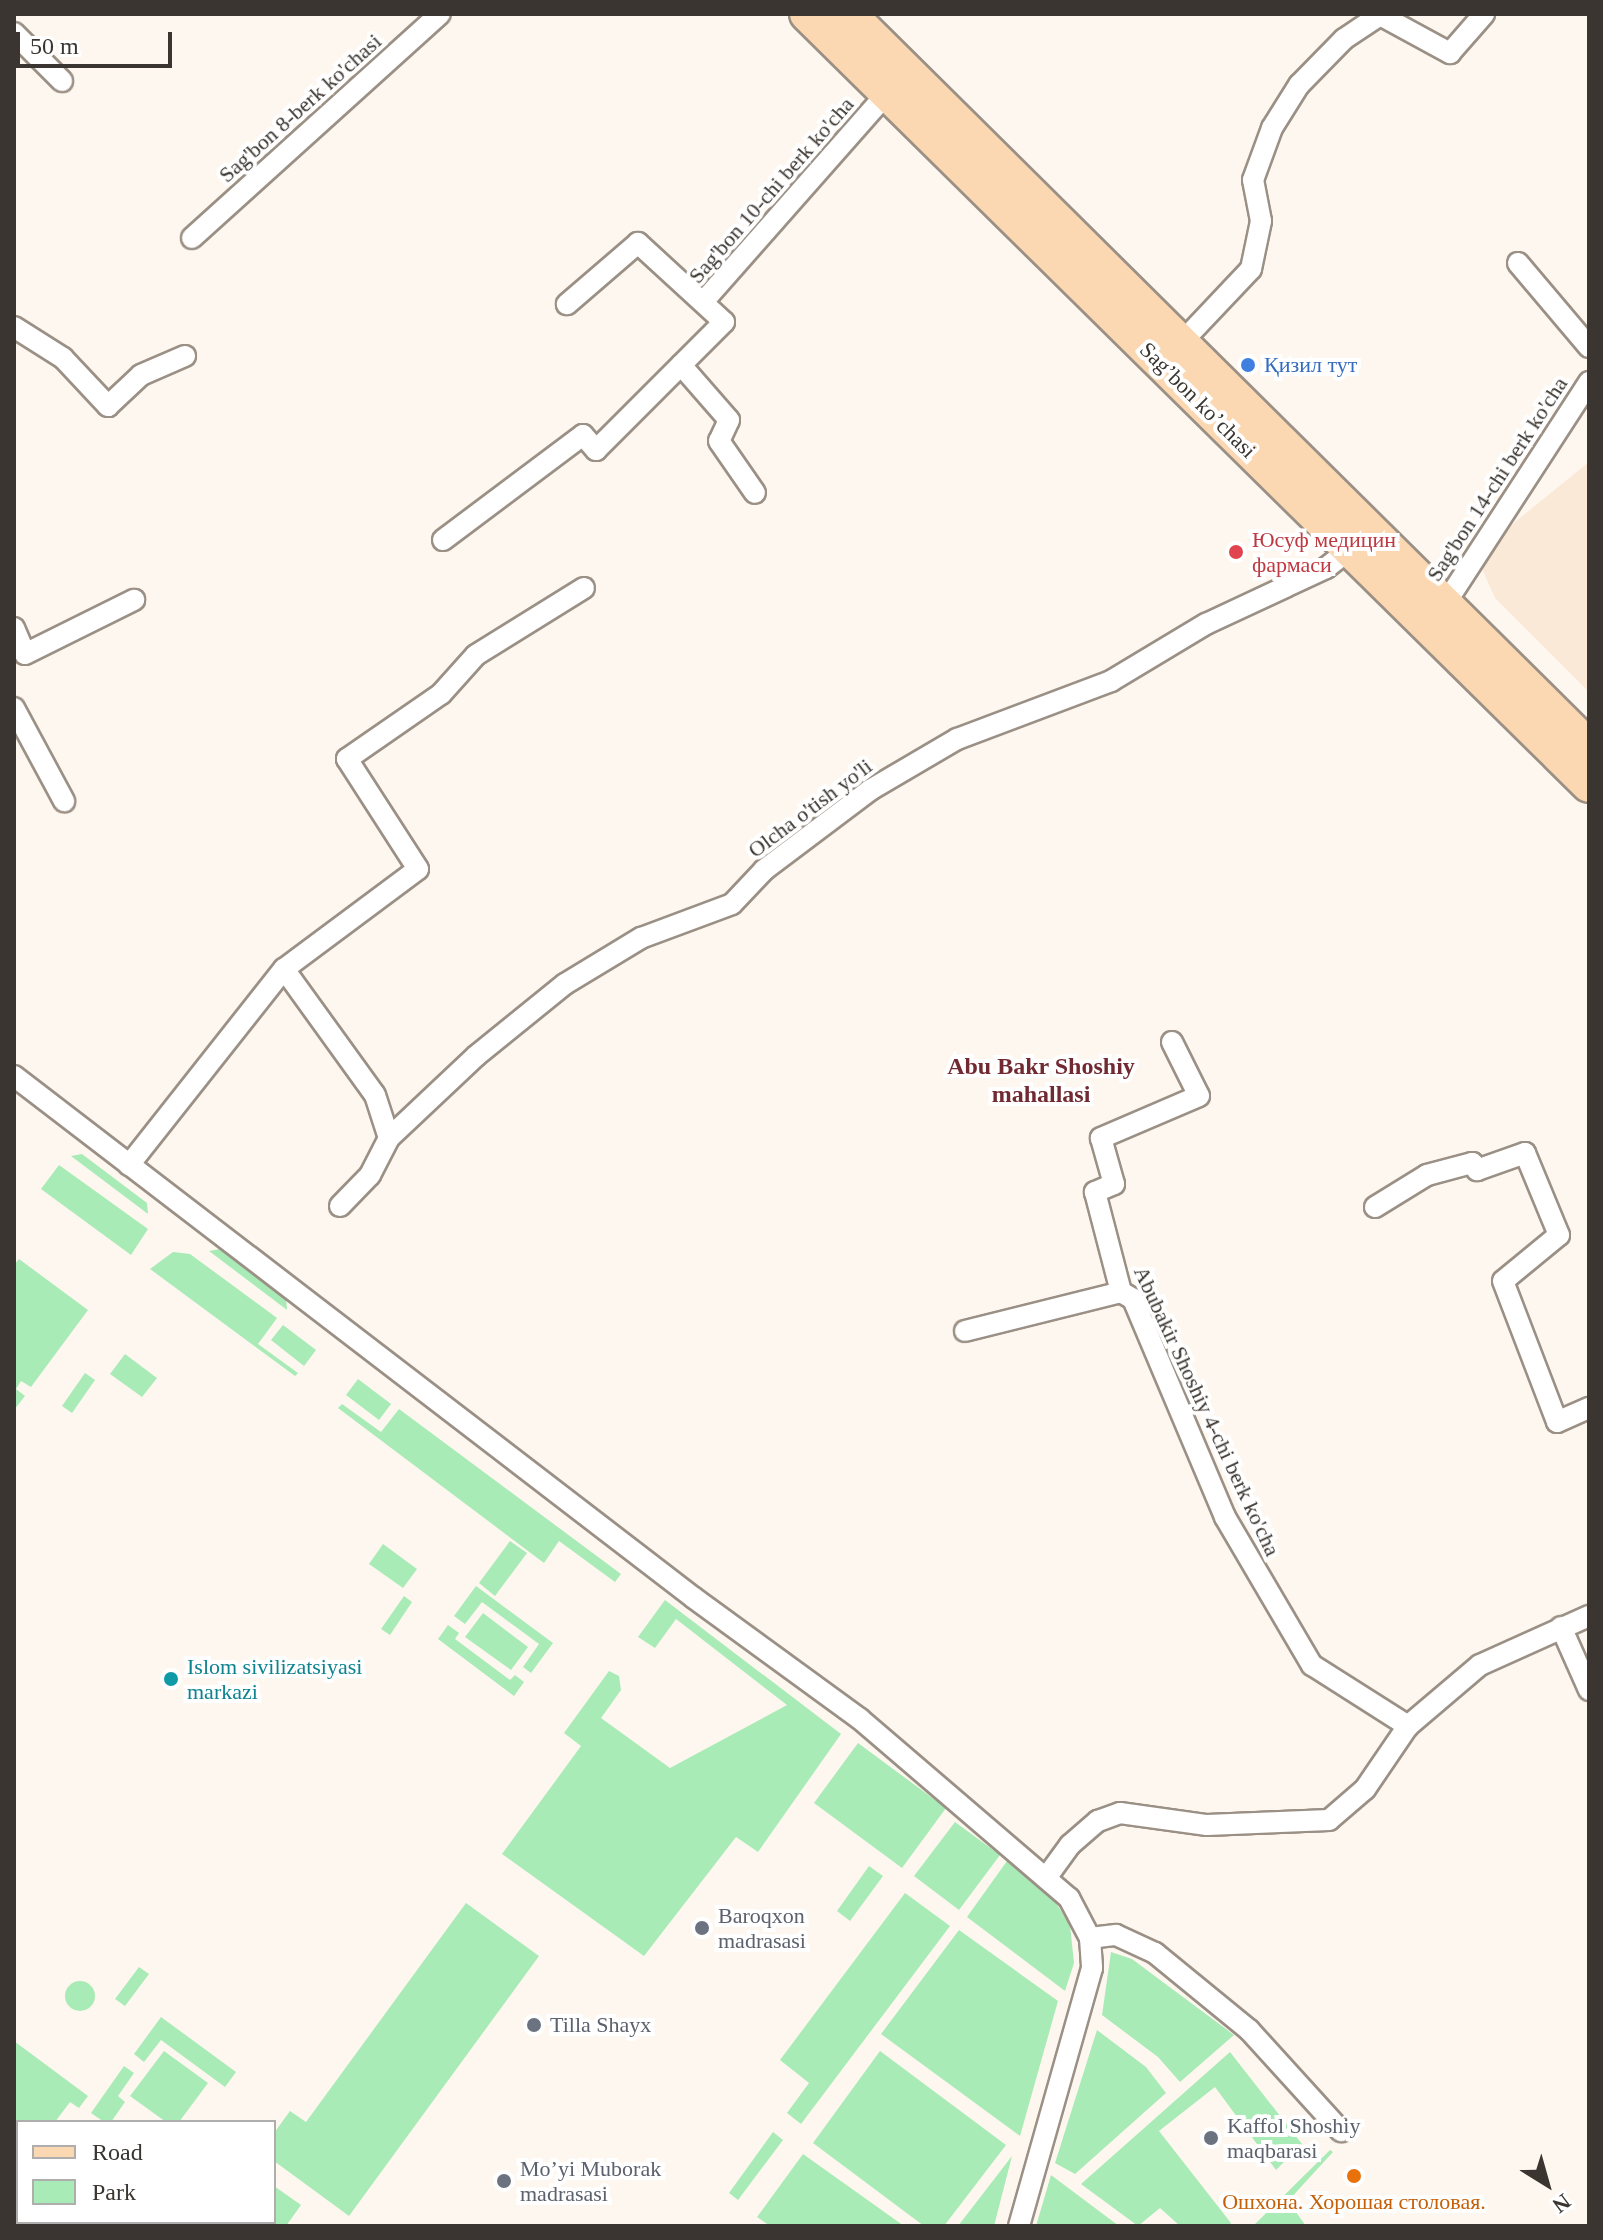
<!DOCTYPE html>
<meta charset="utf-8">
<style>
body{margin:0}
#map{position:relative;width:1603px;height:2240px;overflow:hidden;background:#fef7ef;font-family:Georgia,serif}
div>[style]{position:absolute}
.built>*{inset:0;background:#fae9d6}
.green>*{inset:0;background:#a8ebb6}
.round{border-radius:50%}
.roads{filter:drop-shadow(2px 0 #9b9085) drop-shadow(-2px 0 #9b9085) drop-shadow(0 2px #9b9085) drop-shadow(0 -2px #9b9085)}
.street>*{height:20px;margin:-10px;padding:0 10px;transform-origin:10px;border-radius:10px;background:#fff}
.primary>*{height:34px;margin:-17px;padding:0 17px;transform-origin:17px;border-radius:17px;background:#fbd8b2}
.dots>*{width:22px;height:22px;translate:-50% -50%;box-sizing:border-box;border:4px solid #fff;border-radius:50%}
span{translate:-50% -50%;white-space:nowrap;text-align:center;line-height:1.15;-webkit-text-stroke:8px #fff;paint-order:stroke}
.street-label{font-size:22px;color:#3a3530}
.shop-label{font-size:22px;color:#366cbe}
.left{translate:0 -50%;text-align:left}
.health-label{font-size:22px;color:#be3a42}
.culture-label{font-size:22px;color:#0d838f}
.worship-label{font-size:22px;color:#5b616d}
.food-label{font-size:22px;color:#c56008}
.neighbourhood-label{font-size:24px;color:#712a32;font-weight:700}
.frame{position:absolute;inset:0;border:16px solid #3a3530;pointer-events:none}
.legend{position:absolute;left:16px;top:2120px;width:260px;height:104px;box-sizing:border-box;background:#fff;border:2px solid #b0aeac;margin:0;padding:10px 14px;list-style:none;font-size:24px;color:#3a3530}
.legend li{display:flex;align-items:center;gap:16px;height:40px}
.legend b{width:40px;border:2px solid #b0aeac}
.north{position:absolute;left:1507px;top:2144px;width:80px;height:80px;-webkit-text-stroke:6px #fff;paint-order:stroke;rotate:143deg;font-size:22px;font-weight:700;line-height:32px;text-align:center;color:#3a3530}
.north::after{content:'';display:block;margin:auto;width:28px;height:36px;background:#3a3530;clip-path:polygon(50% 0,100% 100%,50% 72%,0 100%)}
.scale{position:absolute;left:16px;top:32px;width:156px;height:36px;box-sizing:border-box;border:4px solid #3a3530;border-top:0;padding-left:10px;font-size:24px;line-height:28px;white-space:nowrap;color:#3a3530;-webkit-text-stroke:6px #fff;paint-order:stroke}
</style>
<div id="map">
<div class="built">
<i style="clip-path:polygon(1589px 462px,1589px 692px,1495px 598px,1479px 562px,1515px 522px)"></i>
</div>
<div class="green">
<i style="clip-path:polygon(82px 1154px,147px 1203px,148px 1214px,71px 1156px)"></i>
<i style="clip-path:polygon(59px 1165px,148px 1229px,131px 1255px,41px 1189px)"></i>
<i style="clip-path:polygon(220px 1249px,286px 1298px,287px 1310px,209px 1251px)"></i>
<i style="clip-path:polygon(173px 1252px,190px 1254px,277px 1318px,258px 1344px,298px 1373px,295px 1376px,150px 1269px)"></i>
<i style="clip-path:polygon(19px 1259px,88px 1310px,31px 1387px,21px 1381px,16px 1389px,25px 1396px,14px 1410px,14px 1265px)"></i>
<i style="clip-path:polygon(283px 1325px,316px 1350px,304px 1366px,271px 1340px)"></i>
<i style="clip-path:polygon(125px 1354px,157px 1378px,142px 1397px,110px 1374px)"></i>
<i style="clip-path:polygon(85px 1373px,95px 1380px,72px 1413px,62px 1406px)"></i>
<i style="clip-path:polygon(358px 1379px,391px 1404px,379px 1420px,346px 1395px)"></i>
<i style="clip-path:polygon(342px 1404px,381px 1432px,399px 1409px,621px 1574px,615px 1582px,559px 1541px,544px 1563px,338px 1408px)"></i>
<i style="clip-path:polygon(510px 1541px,527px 1553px,495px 1596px,479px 1583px)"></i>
<i style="clip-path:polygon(383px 1544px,417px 1569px,403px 1588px,369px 1564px)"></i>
<i style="clip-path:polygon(476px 1586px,553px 1643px,531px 1673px,523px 1667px,539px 1644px,482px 1602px,465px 1624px,454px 1616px)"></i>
<i style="clip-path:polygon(404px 1596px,412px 1602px,390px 1635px,381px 1629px)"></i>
<i style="clip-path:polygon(665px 1600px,841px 1734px,758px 1852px,736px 1837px,644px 1956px,502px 1854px,581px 1746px,564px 1733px,609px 1671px,619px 1676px,621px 1690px,601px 1718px,670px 1768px,787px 1705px,676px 1619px,655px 1648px,638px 1637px)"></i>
<i style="clip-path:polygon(483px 1613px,528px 1647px,511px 1670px,465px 1637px)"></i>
<i style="clip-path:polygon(448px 1625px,459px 1633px,455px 1639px,510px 1680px,515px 1675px,524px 1682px,514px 1696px,438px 1639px)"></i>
<i style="clip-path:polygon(858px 1743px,946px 1808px,902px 1868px,814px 1803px)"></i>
<i style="clip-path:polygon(955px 1822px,1000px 1855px,959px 1910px,914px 1876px)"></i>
<i style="clip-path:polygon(1007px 1861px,1056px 1903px,1070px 1925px,1074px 1963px,1065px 1991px,967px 1917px)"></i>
<i style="clip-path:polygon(869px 1866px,883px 1876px,850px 1921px,837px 1911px)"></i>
<i style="clip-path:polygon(905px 1893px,950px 1926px,801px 2124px,787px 2113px,809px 2083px,780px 2060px)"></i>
<i style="clip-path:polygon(466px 1903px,539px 1956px,349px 2216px,274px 2161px,274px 2133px,290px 2111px,306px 2122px)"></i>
<i style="clip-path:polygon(959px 1930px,1058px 2001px,1020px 2136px,881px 2034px)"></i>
<i style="clip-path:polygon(1111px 1952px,1132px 1959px,1234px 2035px,1180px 2082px,1158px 2057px,1102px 2015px)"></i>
<i style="clip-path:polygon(139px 1967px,149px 1974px,125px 2006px,115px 1999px)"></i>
<i class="round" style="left:65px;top:1981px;width:30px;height:30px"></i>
<i style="clip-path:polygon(161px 2017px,236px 2072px,225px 2087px,161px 2040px,144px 2062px,134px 2054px)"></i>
<i style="clip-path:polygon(1097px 2030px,1146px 2067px,1166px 2093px,1075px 2174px,1055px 2163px)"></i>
<i style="clip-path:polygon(14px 2041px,88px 2096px,79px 2108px,70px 2102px,55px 2122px,14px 2124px)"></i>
<i style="clip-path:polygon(164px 2051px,208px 2083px,179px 2122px,166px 2122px,130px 2096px)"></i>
<i style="clip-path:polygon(880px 2051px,1006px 2145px,944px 2226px,924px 2226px,813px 2143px)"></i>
<i style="clip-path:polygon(1230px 2052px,1302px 2144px,1276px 2170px,1215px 2087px,1159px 2131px,1231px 2223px,1228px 2226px,1180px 2226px,1160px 2208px,1138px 2226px,1081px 2184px)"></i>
<i style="clip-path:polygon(124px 2066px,134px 2073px,118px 2096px,125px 2102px,111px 2122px,104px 2122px,91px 2113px)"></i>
<i style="clip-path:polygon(773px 2132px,783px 2140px,738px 2200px,729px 2193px)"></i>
<i style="clip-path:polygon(1330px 2150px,1333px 2152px,1288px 2201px,1306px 2226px,1253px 2226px)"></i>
<i style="clip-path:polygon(803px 2154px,904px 2226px,770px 2226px,757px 2217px)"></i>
<i style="clip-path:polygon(1012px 2156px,994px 2226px,958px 2226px)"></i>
<i style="clip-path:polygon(1051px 2175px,1119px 2226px,1036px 2226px)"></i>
<i style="clip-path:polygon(274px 2186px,301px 2205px,286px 2226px,206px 2226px,274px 2222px)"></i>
</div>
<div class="roads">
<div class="street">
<i style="left:14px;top:33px;width:68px;rotate:45deg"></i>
<i style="left:192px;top:238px;width:334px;rotate:-42.1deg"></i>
<i style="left:1518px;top:263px;width:110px;rotate:49.8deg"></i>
<i style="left:703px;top:302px;width:278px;rotate:-48.6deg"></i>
<i style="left:14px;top:327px;width:58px;rotate:32.3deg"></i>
<i style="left:63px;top:358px;width:66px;rotate:46.8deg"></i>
<i style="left:108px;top:406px;width:45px;rotate:-43.2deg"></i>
<i style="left:141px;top:375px;width:48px;rotate:-23.4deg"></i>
<i style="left:1181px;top:343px;width:102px;rotate:-46.6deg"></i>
<i style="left:1251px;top:269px;width:49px;rotate:-78.2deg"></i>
<i style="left:1261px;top:221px;width:42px;rotate:-101deg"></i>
<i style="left:1253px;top:180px;width:55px;rotate:-69.9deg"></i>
<i style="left:1272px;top:128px;width:51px;rotate:-57.9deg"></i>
<i style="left:1299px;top:85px;width:64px;rotate:-45.6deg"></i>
<i style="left:1344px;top:39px;width:43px;rotate:-33.7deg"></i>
<i style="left:1380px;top:15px;width:80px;rotate:28.5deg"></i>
<i style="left:1450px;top:53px;width:52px;rotate:-48.9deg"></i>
<i style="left:681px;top:365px;width:73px;rotate:48.9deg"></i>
<i style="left:729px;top:420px;width:23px;rotate:115deg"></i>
<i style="left:719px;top:441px;width:63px;rotate:55.3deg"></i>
<i style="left:443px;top:540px;width:175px;rotate:-36.9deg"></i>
<i style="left:583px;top:435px;width:20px;rotate:49deg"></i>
<i style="left:596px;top:450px;width:181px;rotate:-45deg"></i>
<i style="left:724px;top:322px;width:117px;rotate:-137.4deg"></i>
<i style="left:638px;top:243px;width:94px;rotate:139.3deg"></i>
<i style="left:1445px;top:604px;width:265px;rotate:-57deg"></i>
<i style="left:14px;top:628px;width:28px;rotate:67deg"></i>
<i style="left:25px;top:654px;width:122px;rotate:-26.4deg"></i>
<i style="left:14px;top:708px;width:106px;rotate:61.7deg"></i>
<i style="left:284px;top:969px;width:155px;rotate:54.2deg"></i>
<i style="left:375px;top:1095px;width:45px;rotate:72deg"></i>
<i style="left:1172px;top:1042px;width:60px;rotate:63.4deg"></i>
<i style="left:1199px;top:1096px;width:107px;rotate:156.8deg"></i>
<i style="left:1101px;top:1138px;width:48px;rotate:74.2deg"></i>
<i style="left:1114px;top:1184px;width:21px;rotate:157deg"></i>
<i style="left:1095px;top:1192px;width:103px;rotate:75.4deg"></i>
<i style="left:1121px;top:1292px;width:14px;rotate:30deg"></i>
<i style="left:1133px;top:1299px;width:237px;rotate:67.1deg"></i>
<i style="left:1225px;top:1517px;width:172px;rotate:59.6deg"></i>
<i style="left:1312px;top:1665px;width:114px;rotate:32.4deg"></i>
<i style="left:14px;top:1076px;width:857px;rotate:37.51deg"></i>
<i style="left:694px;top:1598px;width:205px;rotate:36.1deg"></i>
<i style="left:860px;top:1719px;width:275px;rotate:40.6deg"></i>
<i style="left:1069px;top:1898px;width:45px;rotate:62.3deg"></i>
<i style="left:1090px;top:1938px;width:30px;rotate:86deg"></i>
<i style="left:1092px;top:1968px;width:268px;rotate:105.8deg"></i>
<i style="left:129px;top:1165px;width:250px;rotate:-51.7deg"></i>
<i style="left:284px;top:969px;width:167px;rotate:-36.7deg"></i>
<i style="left:418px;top:869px;width:131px;rotate:-122.8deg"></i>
<i style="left:347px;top:759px;width:114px;rotate:-34.7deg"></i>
<i style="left:441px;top:694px;width:52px;rotate:-48.1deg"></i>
<i style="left:476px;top:655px;width:127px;rotate:-31.8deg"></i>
<i style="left:340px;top:1206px;width:43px;rotate:-45.9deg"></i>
<i style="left:370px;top:1175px;width:42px;rotate:-62.8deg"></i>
<i style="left:389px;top:1138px;width:120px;rotate:-43.3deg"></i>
<i style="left:476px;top:1056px;width:114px;rotate:-39deg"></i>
<i style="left:565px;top:984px;width:89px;rotate:-31.2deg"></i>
<i style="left:641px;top:938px;width:97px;rotate:-20.5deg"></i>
<i style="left:732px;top:904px;width:47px;rotate:-46.7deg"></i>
<i style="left:764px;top:870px;width:133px;rotate:-37deg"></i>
<i style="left:870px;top:790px;width:101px;rotate:-30.4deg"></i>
<i style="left:957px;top:739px;width:165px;rotate:-20.6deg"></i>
<i style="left:1111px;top:681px;width:111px;rotate:-31deg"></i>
<i style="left:1206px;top:624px;width:132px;rotate:-25deg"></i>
<i style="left:1326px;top:568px;width:39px;rotate:-38deg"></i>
<i style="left:1375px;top:1207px;width:61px;rotate:-31.6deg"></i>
<i style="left:1427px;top:1175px;width:47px;rotate:-14.9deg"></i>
<i style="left:1472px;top:1163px;width:9px;rotate:54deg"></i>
<i style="left:1477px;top:1170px;width:51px;rotate:-19.5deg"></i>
<i style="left:1525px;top:1153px;width:89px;rotate:67.5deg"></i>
<i style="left:1559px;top:1235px;width:72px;rotate:140.6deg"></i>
<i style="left:1503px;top:1281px;width:151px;rotate:69deg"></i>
<i style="left:1557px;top:1422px;width:35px;rotate:-24deg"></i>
<i style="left:965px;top:1331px;width:161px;rotate:-14deg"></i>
<i style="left:1561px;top:1627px;width:69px;rotate:66deg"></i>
<i style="left:1046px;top:1878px;width:41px;rotate:-54deg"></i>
<i style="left:1070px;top:1845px;width:37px;rotate:-41deg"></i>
<i style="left:1098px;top:1821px;width:23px;rotate:-20deg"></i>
<i style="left:1120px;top:1813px;width:88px;rotate:7.9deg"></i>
<i style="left:1207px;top:1825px;width:122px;rotate:-2.3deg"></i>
<i style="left:1329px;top:1820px;width:48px;rotate:-40.7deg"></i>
<i style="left:1365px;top:1789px;width:76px;rotate:-55.7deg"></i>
<i style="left:1408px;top:1726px;width:94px;rotate:-40.3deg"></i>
<i style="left:1480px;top:1665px;width:120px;rotate:-24.2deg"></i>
<i style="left:1090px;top:1938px;width:26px;rotate:-7deg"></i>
<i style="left:1116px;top:1935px;width:43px;rotate:24.8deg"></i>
<i style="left:1155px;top:1953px;width:122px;rotate:39.3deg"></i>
<i style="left:1249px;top:2030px;width:137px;rotate:47.7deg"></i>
</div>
<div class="primary">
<i style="left:807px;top:14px;width:1098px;rotate:44.59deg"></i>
<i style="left:849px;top:14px;width:1042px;rotate:44.73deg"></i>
</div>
</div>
<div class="dots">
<i style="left:1248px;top:365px;background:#3f7fe0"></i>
<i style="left:1236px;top:552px;background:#e0444e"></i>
<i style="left:171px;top:1679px;background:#0f9aa8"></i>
<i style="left:702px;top:1928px;background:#6b7280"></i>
<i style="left:534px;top:2025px;background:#6b7280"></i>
<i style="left:1211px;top:2138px;background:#6b7280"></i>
<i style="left:1354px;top:2176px;background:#e8710a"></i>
<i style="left:504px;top:2181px;background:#6b7280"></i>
</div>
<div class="street-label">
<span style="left:300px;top:108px;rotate:-42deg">Sag'bon 8-berk ko'chasi</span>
<span style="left:771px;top:190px;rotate:-49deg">Sag'bon 10-chi berk ko'cha</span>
<span style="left:1198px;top:400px;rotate:45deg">Sag’bon ko’chasi</span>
<span style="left:1497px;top:479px;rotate:-57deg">Sag'bon 14-chi berk ko'cha</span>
<span style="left:810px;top:808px;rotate:-37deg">Olcha o'tish yo'li</span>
<span style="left:1207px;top:1411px;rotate:65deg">Abubakir Shoshiy 4-chi berk ko'cha</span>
</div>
<div class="shop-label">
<span class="left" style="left:1264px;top:365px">Қизил тут</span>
</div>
<div class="health-label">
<span class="left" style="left:1252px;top:552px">Юсуф медицин<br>фармаси</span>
</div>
<div class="culture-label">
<span class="left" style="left:187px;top:1679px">Islom sivilizatsiyasi<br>markazi</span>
</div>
<div class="worship-label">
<span class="left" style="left:718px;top:1928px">Baroqxon<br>madrasasi</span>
<span class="left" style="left:550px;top:2025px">Tilla Shayx</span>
<span class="left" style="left:1227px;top:2138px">Kaffol Shoshiy<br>maqbarasi</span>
<span class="left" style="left:520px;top:2181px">Mo’yi Muborak<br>madrasasi</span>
</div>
<div class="food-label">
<span style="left:1354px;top:2202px">Ошхона. Хорошая столовая.</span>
</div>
<div class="neighbourhood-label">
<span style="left:1041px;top:1081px">Abu Bakr Shoshiy<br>mahallasi</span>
</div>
<div class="frame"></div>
<ul class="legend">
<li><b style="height:10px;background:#fbd8b2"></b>Road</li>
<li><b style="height:22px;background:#a8ebb6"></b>Park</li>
</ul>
<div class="north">N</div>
<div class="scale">50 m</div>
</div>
